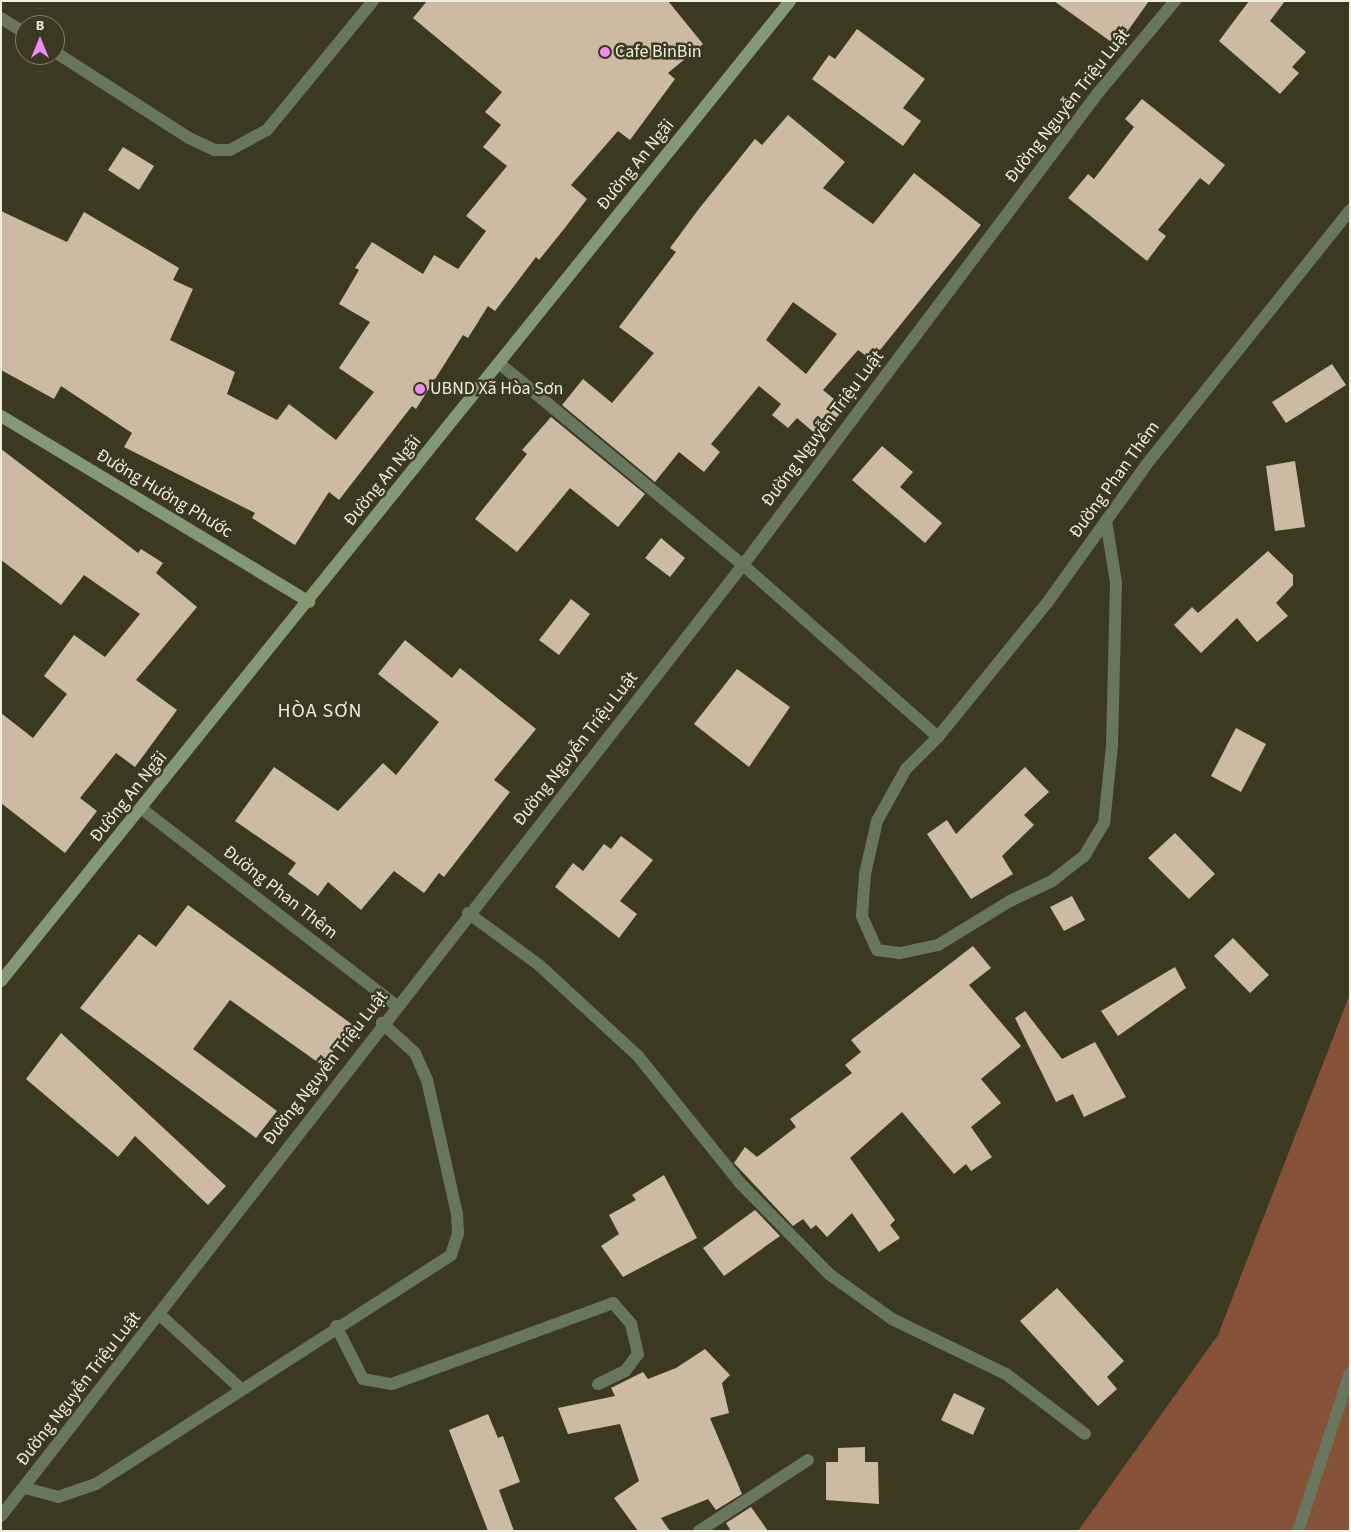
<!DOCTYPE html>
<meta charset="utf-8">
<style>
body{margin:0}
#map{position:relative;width:1351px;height:1532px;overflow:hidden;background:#3b3921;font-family:"Source Sans 3",sans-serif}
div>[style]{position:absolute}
.green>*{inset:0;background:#865237}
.building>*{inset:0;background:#ccbba2}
.minor>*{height:12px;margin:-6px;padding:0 6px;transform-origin:6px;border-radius:6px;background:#69765e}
.secondary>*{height:12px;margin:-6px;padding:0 6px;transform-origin:6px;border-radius:6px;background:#849873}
.dots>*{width:14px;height:14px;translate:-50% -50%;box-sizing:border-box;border:2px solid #3b3921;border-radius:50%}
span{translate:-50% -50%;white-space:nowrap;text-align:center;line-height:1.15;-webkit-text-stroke:5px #3b3921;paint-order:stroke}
.poi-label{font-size:18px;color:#efeedf}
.left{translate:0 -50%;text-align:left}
.street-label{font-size:18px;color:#efeedf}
.quarter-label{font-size:20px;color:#efeedf;letter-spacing:1px}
.frame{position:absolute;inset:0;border:2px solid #efeedf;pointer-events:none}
.north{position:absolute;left:15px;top:15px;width:50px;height:50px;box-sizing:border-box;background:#3b3921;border:1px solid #83816d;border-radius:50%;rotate:0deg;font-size:14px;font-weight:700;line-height:20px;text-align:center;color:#efeedf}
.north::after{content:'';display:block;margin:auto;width:18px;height:22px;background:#f08bf5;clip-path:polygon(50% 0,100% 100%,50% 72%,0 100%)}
</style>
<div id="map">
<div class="green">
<i style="clip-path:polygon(1350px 994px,1350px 1531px,1078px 1531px,1218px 1335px)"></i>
</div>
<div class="building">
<i style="clip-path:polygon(427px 1px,668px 1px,703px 44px,668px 73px,675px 79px,630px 140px,618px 131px,571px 185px,587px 199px,564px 229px,539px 260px,536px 257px,495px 311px,488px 306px,468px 338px,463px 335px,416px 409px,412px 406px,339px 500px,329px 492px,295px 545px,252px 518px,255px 513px,124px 447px,132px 433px,61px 386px,54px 399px,1px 370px,1px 211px,67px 242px,84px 212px,179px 268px,173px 280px,193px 289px,170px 340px,235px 372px,227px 394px,277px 420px,289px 404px,336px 440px,374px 392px,339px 368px,370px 322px,339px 304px,359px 270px,355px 268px,372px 242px,423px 274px,434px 255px,458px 269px,486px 231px,466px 216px,507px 166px,483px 147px,501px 125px,485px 112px,502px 92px,413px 18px)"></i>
<i style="clip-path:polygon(1054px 1px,1149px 1px,1117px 46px)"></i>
<i style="clip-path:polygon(1249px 1px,1285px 1px,1270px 21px,1306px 52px,1292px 67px,1299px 73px,1280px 94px,1219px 41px)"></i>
<i style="clip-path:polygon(857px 29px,925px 79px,903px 108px,921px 121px,903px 146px,812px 79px,829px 55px,835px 59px)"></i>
<i style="clip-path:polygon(1142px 99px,1225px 165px,1209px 185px,1200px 178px,1158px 230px,1166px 236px,1147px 261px,1068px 198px,1088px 174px,1094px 179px,1134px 127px,1125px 119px)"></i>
<i style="clip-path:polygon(evenodd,788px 115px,845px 162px,823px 188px,873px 224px,914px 173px,981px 225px,872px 360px,858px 350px,823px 390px,845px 408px,819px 437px,797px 418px,788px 428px,772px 415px,781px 404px,759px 386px,711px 444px,720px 452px,704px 472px,679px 452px,655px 482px,562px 405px,583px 379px,612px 403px,654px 353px,619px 327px,676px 252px,670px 248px,698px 210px,755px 139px,762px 145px,788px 115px,793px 302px,837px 334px,806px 374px,766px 340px,793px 302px)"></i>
<i style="clip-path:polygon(123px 147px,154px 166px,139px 190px,108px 170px)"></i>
<i style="clip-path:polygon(1332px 364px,1346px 385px,1286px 423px,1272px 402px)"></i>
<i style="clip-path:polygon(551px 417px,645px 494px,618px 527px,570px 488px,517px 552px,475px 519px,527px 454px,522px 450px)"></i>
<i style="clip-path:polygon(882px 446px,913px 472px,900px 487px,942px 523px,925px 543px,852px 480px)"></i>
<i style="clip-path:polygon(1px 449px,138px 553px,141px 549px,163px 563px,156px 573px,197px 607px,136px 680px,177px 710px,135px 767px,116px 753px,80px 798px,97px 811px,65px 853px,1px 803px,1px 713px,33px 738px,67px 694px,44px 676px,74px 635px,105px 657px,140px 614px,84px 575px,61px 605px,1px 560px)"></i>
<i style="clip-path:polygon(1295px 461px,1305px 527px,1275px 531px,1266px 466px)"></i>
<i style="clip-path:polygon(661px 538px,685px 558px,670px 577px,645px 558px)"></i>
<i style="clip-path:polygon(1268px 551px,1293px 575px,1293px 585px,1276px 603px,1288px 616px,1257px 642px,1237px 618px,1201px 653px,1174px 625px,1192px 607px,1198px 613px)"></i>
<i style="clip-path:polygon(571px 599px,590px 614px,559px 655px,539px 640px)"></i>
<i style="clip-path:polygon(405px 640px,452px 678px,460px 668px,536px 729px,494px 780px,510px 792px,444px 877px,439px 873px,424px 893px,394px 871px,361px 910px,328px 882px,318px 896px,288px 874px,296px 863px,235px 821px,274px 767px,338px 811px,383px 763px,396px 775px,439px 722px,378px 674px)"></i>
<i style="clip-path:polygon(737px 669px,790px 707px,749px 767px,694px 724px)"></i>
<i style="clip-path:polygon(1236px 728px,1266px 744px,1241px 792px,1211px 776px)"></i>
<i style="clip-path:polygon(1025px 767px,1049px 792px,1024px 815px,1034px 825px,1002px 856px,1013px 874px,971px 899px,927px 834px,947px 820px,956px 834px)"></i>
<i style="clip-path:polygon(1175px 833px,1215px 874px,1189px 899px,1148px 858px)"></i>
<i style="clip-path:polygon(621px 836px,653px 860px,620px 901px,637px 914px,619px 938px,555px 887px,573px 863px,583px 871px,604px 844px,611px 849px)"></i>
<i style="clip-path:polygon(1072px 896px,1085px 920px,1064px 931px,1050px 907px)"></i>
<i style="clip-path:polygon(188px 905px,353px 1025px,323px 1066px,230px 1000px,193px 1049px,277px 1111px,256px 1138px,80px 1008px,139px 934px,156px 947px)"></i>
<i style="clip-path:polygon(1233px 938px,1269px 975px,1250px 993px,1214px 956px)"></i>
<i style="clip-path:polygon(973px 946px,991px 968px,969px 985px,1021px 1046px,981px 1079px,1001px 1103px,971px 1127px,992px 1157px,971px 1171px,966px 1164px,954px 1174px,902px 1112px,850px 1158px,895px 1220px,890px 1225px,900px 1238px,879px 1252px,852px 1213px,827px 1237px,816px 1225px,811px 1229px,803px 1219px,793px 1226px,734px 1163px,745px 1147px,757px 1157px,796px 1127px,790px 1119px,852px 1073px,845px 1065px,861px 1052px,851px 1040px)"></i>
<i style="clip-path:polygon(1175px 967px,1186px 988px,1118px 1036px,1101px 1011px)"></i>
<i style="clip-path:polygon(1025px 1011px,1062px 1059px,1095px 1042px,1126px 1097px,1084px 1117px,1073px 1094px,1056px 1102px,1015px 1018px)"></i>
<i style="clip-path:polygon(61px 1033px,226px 1186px,208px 1205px,135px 1136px,118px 1157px,26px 1079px)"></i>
<i style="clip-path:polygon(664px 1175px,697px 1238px,623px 1277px,601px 1246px,619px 1234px,609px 1215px,636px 1200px,632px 1195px)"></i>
<i style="clip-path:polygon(755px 1210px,780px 1236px,724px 1276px,703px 1248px)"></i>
<i style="clip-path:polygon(1057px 1288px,1124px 1361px,1107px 1377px,1117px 1389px,1098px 1406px,1020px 1321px)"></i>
<i style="clip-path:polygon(705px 1349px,730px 1375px,722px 1383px,729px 1413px,710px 1418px,742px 1494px,716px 1510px,708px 1499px,661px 1518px,670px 1531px,638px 1531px,614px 1498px,639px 1481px,620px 1424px,568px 1434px,558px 1408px,615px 1396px,611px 1388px,643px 1372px,648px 1379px,676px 1368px)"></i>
<i style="clip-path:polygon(954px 1393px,985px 1408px,973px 1435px,941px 1420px)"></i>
<i style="clip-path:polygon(488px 1414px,498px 1438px,503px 1436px,520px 1482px,499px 1490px,514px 1531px,488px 1531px,449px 1430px)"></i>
<i style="clip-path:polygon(865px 1447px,865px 1462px,878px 1462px,879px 1504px,826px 1500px,826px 1462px,838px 1462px,838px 1448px)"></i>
<i style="clip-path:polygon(751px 1507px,768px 1531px,731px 1531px,726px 1523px)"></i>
</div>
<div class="minor">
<i style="left:1px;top:18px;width:28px;rotate:32deg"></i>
<i style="left:55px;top:52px;width:159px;rotate:32.7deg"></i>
<i style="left:189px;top:138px;width:29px;rotate:25deg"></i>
<i style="left:215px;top:150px;width:15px"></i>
<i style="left:230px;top:150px;width:42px;rotate:-28.4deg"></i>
<i style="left:267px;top:130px;width:167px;rotate:-50.6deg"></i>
<i style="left:500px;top:364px;width:315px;rotate:39.6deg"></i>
<i style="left:743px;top:565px;width:260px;rotate:41.4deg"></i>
<i style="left:1106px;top:521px;width:62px;rotate:80.7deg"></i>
<i style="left:1116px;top:582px;width:164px;rotate:91.4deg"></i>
<i style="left:1112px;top:746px;width:77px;rotate:95.9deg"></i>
<i style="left:1104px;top:823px;width:39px;rotate:121deg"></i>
<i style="left:1084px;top:856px;width:41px;rotate:142deg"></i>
<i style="left:1052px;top:881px;width:47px;rotate:154.5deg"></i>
<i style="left:1010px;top:901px;width:84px;rotate:148.6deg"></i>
<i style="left:938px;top:945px;width:40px;rotate:168deg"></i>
<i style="left:899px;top:953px;width:22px;rotate:-172deg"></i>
<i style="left:877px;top:950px;width:37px;rotate:-114deg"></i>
<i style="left:862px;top:916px;width:42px;rotate:-85.9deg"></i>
<i style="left:865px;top:874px;width:54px;rotate:-77.2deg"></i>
<i style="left:877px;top:821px;width:60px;rotate:-60.9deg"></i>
<i style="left:906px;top:769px;width:45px;rotate:-45deg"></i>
<i style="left:938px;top:737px;width:173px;rotate:-50.9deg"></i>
<i style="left:1047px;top:603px;width:170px;rotate:-54.3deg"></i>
<i style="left:1146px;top:465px;width:327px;rotate:-51.3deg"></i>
<i style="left:142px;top:809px;width:321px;rotate:37.7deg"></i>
<i style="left:468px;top:913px;width:88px;rotate:36.2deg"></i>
<i style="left:539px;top:965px;width:134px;rotate:42.6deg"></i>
<i style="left:638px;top:1056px;width:163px;rotate:51.2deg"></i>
<i style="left:740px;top:1183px;width:127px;rotate:45.6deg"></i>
<i style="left:829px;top:1274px;width:77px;rotate:35.5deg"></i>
<i style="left:892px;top:1319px;width:127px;rotate:25.8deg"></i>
<i style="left:1006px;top:1374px;width:99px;rotate:37.2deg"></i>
<i style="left:159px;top:1314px;width:110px;rotate:42.4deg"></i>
<i style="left:336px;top:1326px;width:59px;rotate:63deg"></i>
<i style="left:363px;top:1379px;width:29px;rotate:10deg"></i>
<i style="left:392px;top:1384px;width:235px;rotate:-20.1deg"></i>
<i style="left:613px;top:1303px;width:28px;rotate:49deg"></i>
<i style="left:631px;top:1324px;width:31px;rotate:77deg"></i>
<i style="left:638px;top:1354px;width:21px;rotate:127deg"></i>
<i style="left:625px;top:1371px;width:30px;rotate:154deg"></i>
<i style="left:25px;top:1488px;width:34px;rotate:15deg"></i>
<i style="left:58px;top:1497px;width:40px;rotate:-18.9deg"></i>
<i style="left:96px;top:1484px;width:422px;rotate:-32.8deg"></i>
<i style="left:451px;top:1255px;width:23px;rotate:-72deg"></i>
<i style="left:458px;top:1233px;width:19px;rotate:-93deg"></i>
<i style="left:457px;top:1214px;width:137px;rotate:-102.6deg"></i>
<i style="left:427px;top:1080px;width:30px;rotate:-114deg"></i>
<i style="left:415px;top:1053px;width:45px;rotate:-137.7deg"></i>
<i style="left:1px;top:1516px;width:1206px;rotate:-52.04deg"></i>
<i style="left:743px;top:565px;width:591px;rotate:-53.05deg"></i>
<i style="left:1098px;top:93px;width:120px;rotate:-50.1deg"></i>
<i style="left:699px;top:1531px;width:130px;rotate:-33.1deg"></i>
<i style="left:1298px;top:1531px;width:166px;rotate:-71.8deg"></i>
</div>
<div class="secondary">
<i style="left:1px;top:416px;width:360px;rotate:31.1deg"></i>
<i style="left:1px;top:981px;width:1258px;rotate:-51.16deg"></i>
</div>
<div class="dots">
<i style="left:605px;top:52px;background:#f08bf5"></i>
<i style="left:420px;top:389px;background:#f08bf5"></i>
</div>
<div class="poi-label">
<span class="left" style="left:615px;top:52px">Cafe BinBin</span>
<span class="left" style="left:430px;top:389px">UBND Xã Hòa Sơn</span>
</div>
<div class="street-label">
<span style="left:1068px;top:106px;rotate:-52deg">Đường Nguyễn Triệu Luật</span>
<span style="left:636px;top:165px;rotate:-51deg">Đường An Ngãi</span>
<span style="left:823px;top:429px;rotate:-53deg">Đường Nguyễn Triệu Luật</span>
<span style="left:1115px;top:480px;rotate:-54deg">Đường Phan Thêm</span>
<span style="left:383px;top:481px;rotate:-51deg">Đường An Ngãi</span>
<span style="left:164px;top:494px;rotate:31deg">Đường Hưởng Phước</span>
<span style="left:576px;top:749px;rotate:-52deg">Đường Nguyễn Triệu Luật</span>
<span style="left:129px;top:797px;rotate:-51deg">Đường An Ngãi</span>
<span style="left:280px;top:893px;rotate:38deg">Đường Phan Thêm</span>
<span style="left:326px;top:1068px;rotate:-52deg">Đường Nguyễn Triệu Luật</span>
<span style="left:79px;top:1389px;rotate:-52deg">Đường Nguyễn Triệu Luật</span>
</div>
<div class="quarter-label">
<span style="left:320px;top:711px">HÒA SƠN</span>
</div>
<div class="frame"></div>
<div class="north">B</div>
</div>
